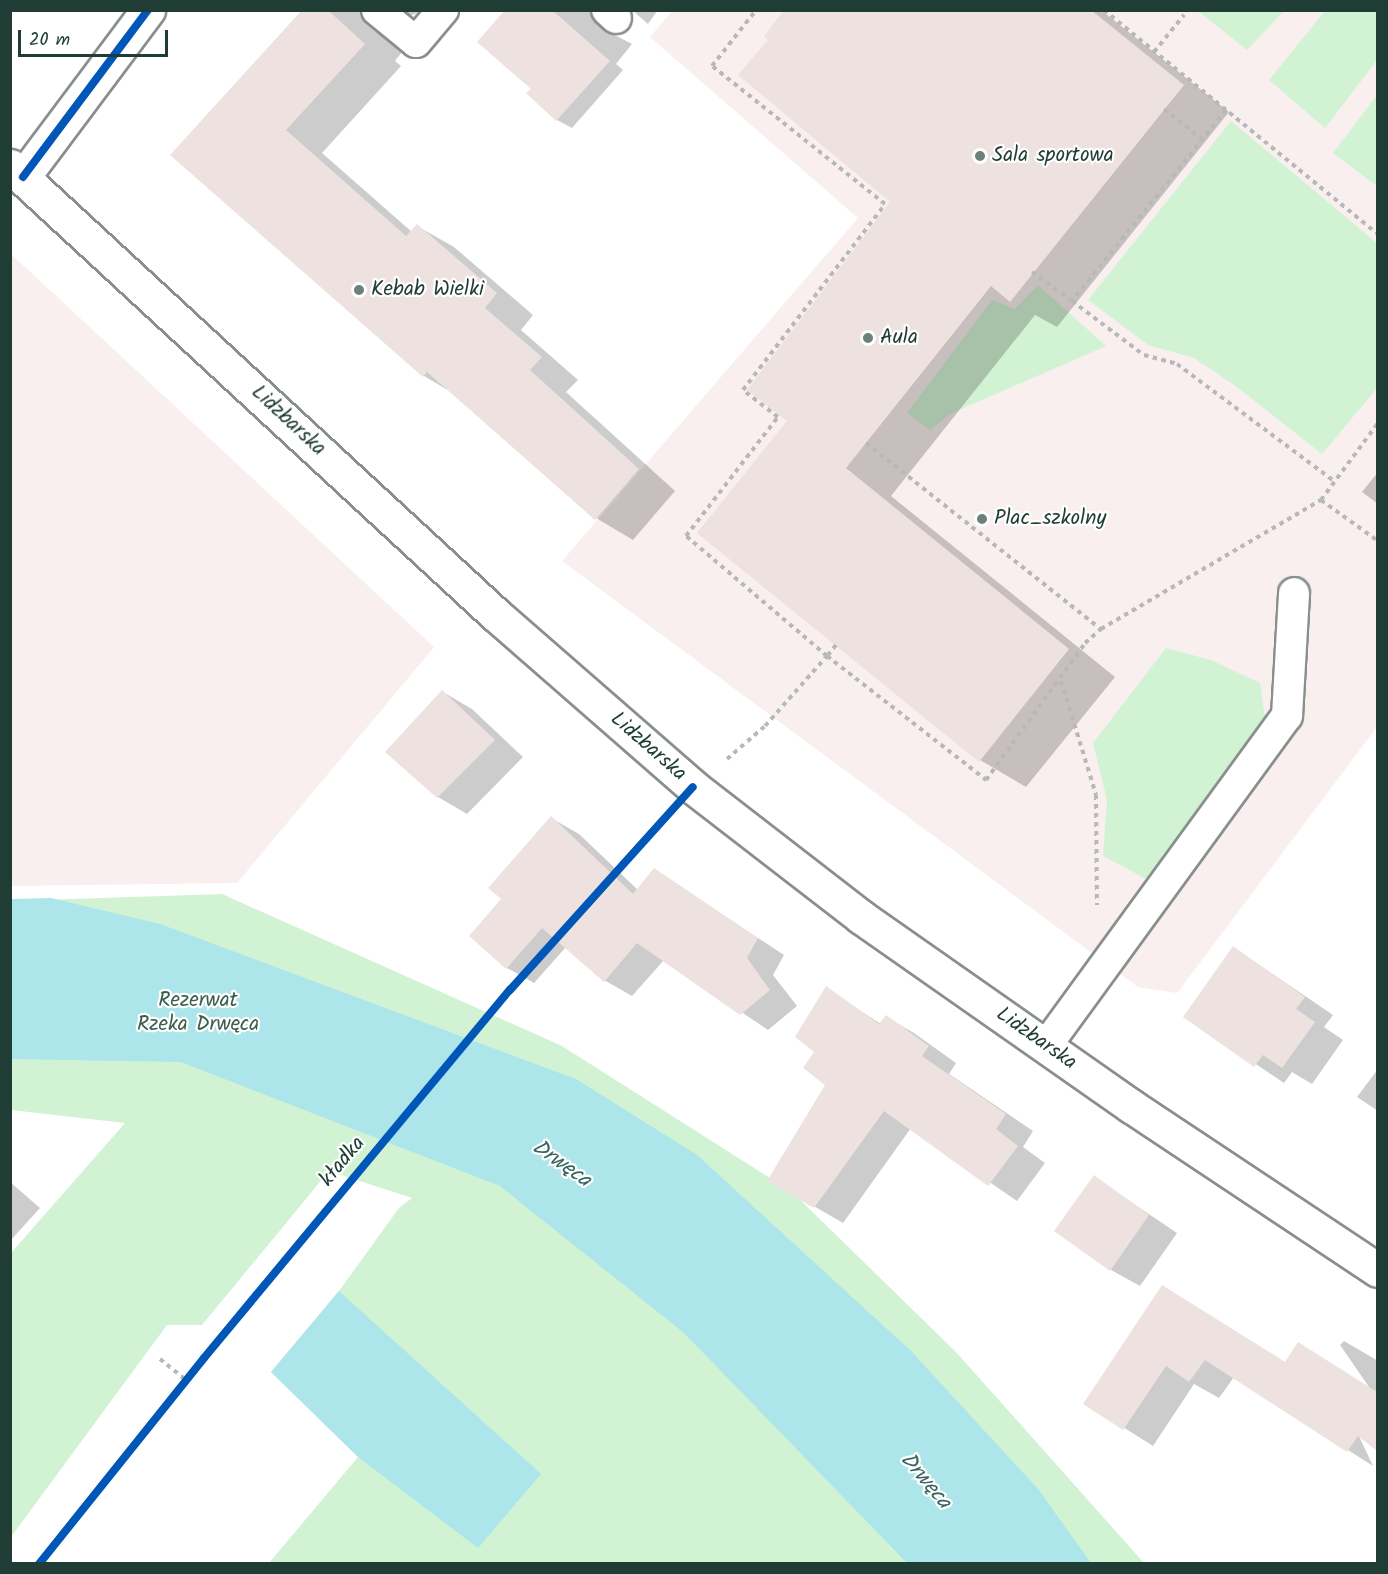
<!DOCTYPE html>
<meta charset="utf-8">
<style>
body{margin:0}
#map{position:relative;width:1388px;height:1574px;overflow:hidden;background:#fff;font-family:Kalam,sans-serif}
div>[style]{position:absolute}
.built>*{inset:0;background:#f9efee}
.green>*{inset:0;background:#d1f3d4}
.water>*{inset:0;background:#ace5ea}
.shadow>*{inset:0;background:#0003}
.building>*{inset:0;background:#ede2e0}
.path>*{height:4px;margin-top:-2px;transform-origin:0;background:repeating-linear-gradient(90deg,#b6b9b8 0 4.5px,transparent 0 9px)}
.roads{filter:drop-shadow(2px 0 #898f8d) drop-shadow(-2px 0 #898f8d) drop-shadow(0 2px #898f8d) drop-shadow(0 -2px #898f8d)}
.service>*{height:30px;margin:-15px;padding:0 15px;transform-origin:15px;border-radius:15px;background:#fff}
.minor>*{height:33px;margin:-16.5px;padding:0 16.5px;transform-origin:16.5px;border-radius:16.5px;background:#fff}
.secondary>*{height:33px;margin:-16.5px;padding:0 16.5px;transform-origin:16.5px;border-radius:16.5px;background:#fff}
.cycleway>*{height:8px;margin:-4px;padding:0 4px;transform-origin:4px;border-radius:4px;background:#0057b8}
.dots>*{width:16px;height:16px;translate:-50% -50%;box-sizing:border-box;border:3px solid #fff;border-radius:50%}
span{translate:-50% -50%;white-space:nowrap;text-align:center;line-height:1.15;-webkit-text-stroke:4.5px #fff;paint-order:stroke}
.poi-label{font-size:21px;color:#1f3d34}
.left{translate:0 -50%;text-align:left}
.street-label{font-size:21px;color:#1f3d34}
.park-label{font-size:21px;color:#3b5f4d}
.water-label{font-size:22px;color:#3a645f;font-style:italic}
.frame{position:absolute;inset:0;border:12px solid #1f3d34;pointer-events:none}
.scale{position:absolute;left:18px;top:30px;width:150px;height:27px;box-sizing:border-box;border:3px solid #1f3d34;border-top:0;padding-left:8px;font-size:18px;line-height:21px;white-space:nowrap;color:#1f3d34;-webkit-text-stroke:4px #fff;paint-order:stroke}
</style>
<div id="map">
<div class="built">
<i style="clip-path:polygon(672px 11px,1377px 11px,1377px 727px,1177px 993px,1138px 987px,562px 561px,858px 218px,650px 37px)"></i>
<i style="clip-path:polygon(11px 254px,434px 647px,237px 883px,11px 886px)"></i>
</div>
<div class="green">
<i style="clip-path:polygon(1198px 11px,1284px 11px,1247px 50px)"></i>
<i style="clip-path:polygon(1325px 11px,1377px 11px,1378px 59px,1325px 128px,1269px 80px)"></i>
<i style="clip-path:polygon(1377px 95px,1378px 186px,1377px 186px,1333px 153px)"></i>
<i style="clip-path:polygon(1231px 121px,1377px 243px,1377px 388px,1322px 454px,1237px 387px,1194px 358px,1148px 345px,1088px 300px)"></i>
<i style="clip-path:polygon(1038px 285px,1106px 346px,950px 414px,930px 430px,907px 413px,992px 300px,1015px 309px)"></i>
<i style="clip-path:polygon(1166px 648px,1211px 660px,1260px 683px,1265px 718px,1150px 881px,1103px 856px,1107px 800px,1093px 743px)"></i>
<i style="clip-path:polygon(222px 894px,562px 1046px,792px 1192px,956px 1352px,1144px 1563px,269px 1563px,358px 1457px,271px 1372px,339px 1291px,399px 1208px,412px 1198px,329px 1171px,202px 1325px,167px 1325px,11px 1537px,11px 1253px,125px 1123px,11px 1110px,11px 901px)"></i>
</div>
<div class="water">
<i style="clip-path:polygon(51px 898px,160px 924px,576px 1079px,697px 1155px,911px 1351px,1038px 1489px,1091px 1563px,907px 1563px,684px 1333px,500px 1186px,181px 1062px,11px 1059px,11px 899px)"></i>
<i style="clip-path:polygon(339px 1291px,541px 1474px,478px 1548px,358px 1457px,271px 1372px)"></i>
</div>
<div class="shadow">
<i style="clip-path:polygon(304px 10px,435px 10px,428px 19px,417px 13px,400px 20px,405px 48px,395px 61px,401px 66px,322px 153px,412px 232px,417px 226px,454px 247px,533px 315px,521px 330px,578px 380px,566px 392px,675px 491px,633px 540px,596px 518px,451px 392px,424px 376px,172px 155px)"></i>
<i style="clip-path:polygon(507px 10px,607px 10px,604px 16px,609px 32px,632px 44px,616px 64px,623px 70px,572px 128px,557px 120px,533px 89px)"></i>
<i style="clip-path:polygon(632px 10px,658px 10px,648px 24px)"></i>
<i style="clip-path:polygon(786px 10px,1101px 10px,1229px 112px,1057px 327px,1035px 315px,891px 496px,1115px 677px,1026px 787px,980px 760px,789px 421px,893px 202px,770px 40px)"></i>
<i style="clip-path:polygon(1378px 472px,1378px 504px,1362px 492px)"></i>
<i style="clip-path:polygon(443px 692px,472px 709px,523px 757px,467px 814px,438px 797px,387px 752px)"></i>
<i style="clip-path:polygon(551px 818px,579px 834px,638px 890px,654px 870px,784px 955px,773px 975px,797px 1006px,768px 1030px,664px 960px,632px 996px,604px 980px,566px 947px,534px 983px,507px 968px,504px 899px)"></i>
<i style="clip-path:polygon(1234px 948px,1333px 1015px,1324px 1027px,1343px 1040px,1312px 1084px,1292px 1072px,1284px 1083px,1185px 1016px)"></i>
<i style="clip-path:polygon(826px 989px,881px 1024px,886px 1017px,914px 1033px,956px 1063px,949px 1074px,1033px 1131px,1023px 1147px,1045px 1163px,1017px 1201px,911px 1128px,843px 1223px,769px 1180px,827px 1084px,816px 1052px)"></i>
<i style="clip-path:polygon(1378px 1069px,1378px 1111px,1357px 1097px)"></i>
<i style="clip-path:polygon(1094px 1177px,1177px 1233px,1140px 1286px,1111px 1270px)"></i>
<i style="clip-path:polygon(10px 1182px,40px 1208px,10px 1241px)"></i>
<i style="clip-path:polygon(1163px 1287px,1286px 1363px,1325px 1364px,1373px 1466px,1234px 1377px,1219px 1398px,1194px 1384px,1153px 1446px,1085px 1403px)"></i>
<i style="clip-path:polygon(1344px 1341px,1378px 1361px,1378px 1400px,1340px 1345px)"></i>
</div>
<div class="building">
<i style="clip-path:polygon(302px 10px,328px 10px,365px 44px,286px 130px,406px 236px,417px 224px,497px 293px,485px 308px,542px 357px,530px 370px,639px 469px,595px 520px,427px 372px,423px 377px,170px 155px)"></i>
<i style="clip-path:polygon(505px 10px,552px 10px,610px 61px,556px 121px,526px 93px,531px 89px,477px 42px)"></i>
<i style="clip-path:polygon(784px 10px,1091px 10px,1184px 85px,1010px 302px,991px 286px,846px 468px,1069px 649px,979px 762px,697px 533px,787px 421px,747px 390px,890px 202px,738px 75px,768px 40px,764px 36px)"></i>
<i style="clip-path:polygon(442px 690px,495px 740px,437px 798px,385px 752px)"></i>
<i style="clip-path:polygon(551px 816px,633px 894px,654px 868px,758px 938px,747px 958px,770px 990px,740px 1015px,637px 943px,604px 982px,542px 928px,506px 969px,469px 936px,501px 899px,488px 888px)"></i>
<i style="clip-path:polygon(1233px 946px,1305px 997px,1296px 1009px,1315px 1022px,1282px 1068px,1263px 1055px,1254px 1067px,1183px 1017px)"></i>
<i style="clip-path:polygon(826px 986px,879px 1024px,886px 1015px,929px 1046px,922px 1056px,1006px 1114px,996px 1129px,1018px 1146px,988px 1186px,884px 1111px,814px 1208px,767px 1181px,825px 1085px,803px 1068px,814px 1052px,795px 1037px)"></i>
<i style="clip-path:polygon(1094px 1175px,1149px 1215px,1110px 1271px,1054px 1231px)"></i>
<i style="clip-path:polygon(1162px 1285px,1285px 1362px,1298px 1342px,1377px 1392px,1377px 1451px,1358px 1436px,1347px 1452px,1205px 1360px,1189px 1382px,1166px 1366px,1123px 1430px,1083px 1404px)"></i>
</div>
<div class="path">
<i style="left:1104px;top:10px;width:354px;rotate:39.3deg"></i>
<i style="left:1154px;top:52px;width:48px;rotate:-51deg"></i>
<i style="left:1164px;top:109px;width:48px;rotate:38.3deg"></i>
<i style="left:1226px;top:110px;width:245px;rotate:128.9deg"></i>
<i style="left:1072px;top:301px;width:90px;rotate:36.9deg"></i>
<i style="left:1144px;top:355px;width:34px;rotate:15deg"></i>
<i style="left:1177px;top:364px;width:196px;rotate:36.7deg"></i>
<i style="left:1032px;top:272px;width:49px;rotate:35.9deg"></i>
<i style="left:866px;top:443px;width:300px;rotate:38.4deg"></i>
<i style="left:1321px;top:500px;width:70px;rotate:35.7deg"></i>
<i style="left:836px;top:645px;width:14px;rotate:129deg"></i>
<i style="left:827px;top:656px;width:202px;rotate:37.9deg"></i>
<i style="left:986px;top:780px;width:169px;rotate:-54.1deg"></i>
<i style="left:1085px;top:643px;width:21px;rotate:-41deg"></i>
<i style="left:1101px;top:629px;width:255px;rotate:-30.4deg"></i>
<i style="left:1321px;top:500px;width:96px;rotate:-53.5deg"></i>
<i style="left:1061px;top:681px;width:119px;rotate:72.9deg"></i>
<i style="left:1096px;top:795px;width:110px;rotate:89.5deg"></i>
<i style="left:727px;top:759px;width:50px;rotate:-41deg"></i>
<i style="left:765px;top:726px;width:94px;rotate:-48.5deg"></i>
<i style="left:827px;top:656px;width:185px;rotate:-139.6deg"></i>
<i style="left:686px;top:536px;width:150px;rotate:-52.3deg"></i>
<i style="left:778px;top:417px;width:44px;rotate:-142.4deg"></i>
<i style="left:743px;top:390px;width:234px;rotate:-52.6deg"></i>
<i style="left:885px;top:204px;width:221px;rotate:-141.4deg"></i>
<i style="left:712px;top:66px;width:71px;rotate:-51.8deg"></i>
<i style="left:160px;top:1359px;width:36px;rotate:39deg"></i>
<i style="left:39px;top:1564px;width:264px;rotate:-51.3deg"></i>
<i style="left:204px;top:1358px;width:479px;rotate:-50.3deg"></i>
<i style="left:510px;top:990px;width:229px;rotate:-47.8deg"></i>
</div>
<div class="roads">
<div class="service">
<i style="left:377px;top:10px;width:50px;rotate:39.4deg"></i>
<i style="left:416px;top:42px;width:42px;rotate:-49.8deg"></i>
<i style="left:607px;top:10px;width:12px;rotate:42deg"></i>
<i style="left:1046px;top:1046px;width:409px;rotate:-53.9deg"></i>
<i style="left:1287px;top:716px;width:123px;rotate:-86.7deg"></i>
</div>
<div class="minor">
<i style="left:23px;top:177px;width:209px;rotate:-53.2deg"></i>
</div>
<div class="secondary">
<i style="left:10px;top:166px;width:660px;rotate:42.73deg"></i>
<i style="left:495px;top:614px;width:263px;rotate:41.1deg"></i>
<i style="left:693px;top:787px;width:212px;rotate:37.7deg"></i>
<i style="left:861px;top:917px;width:330px;rotate:35deg"></i>
<i style="left:1131px;top:1106px;width:296px;rotate:33.6deg"></i>
</div>
</div>
<div class="cycleway">
<i style="left:23px;top:177px;width:209px;rotate:-53.2deg"></i>
<i style="left:39px;top:1564px;width:264px;rotate:-51.3deg"></i>
<i style="left:204px;top:1358px;width:479px;rotate:-50.3deg"></i>
<i style="left:510px;top:990px;width:273px;rotate:-48deg"></i>
</div>
<div class="dots">
<i style="left:980px;top:156px;background:#6d817b"></i>
<i style="left:359px;top:290px;background:#6d817b"></i>
<i style="left:868px;top:338px;background:#6d817b"></i>
<i style="left:982px;top:519px;background:#6d817b"></i>
</div>
<div class="poi-label">
<span class="left" style="left:992px;top:156px">Sala sportowa</span>
<span class="left" style="left:371px;top:290px">Kebab Wielki</span>
<span class="left" style="left:880px;top:338px">Aula</span>
<span class="left" style="left:994px;top:519px">Plac_szkolny</span>
</div>
<div class="street-label">
<span style="left:288px;top:421px;rotate:43deg">Lidzbarska</span>
<span style="left:648px;top:747px;rotate:41deg">Lidzbarska</span>
<span style="left:1036px;top:1039px;rotate:35deg">Lidzbarska</span>
<span style="left:343px;top:1162px;rotate:-50deg">kładka</span>
</div>
<div class="park-label">
<span style="left:198px;top:1013px">Rezerwat<br>Rzeka Drwęca</span>
</div>
<div class="water-label">
<span style="left:561px;top:1164px;rotate:35deg">Drwęca</span>
<span style="left:925px;top:1481px;rotate:50deg">Drwęca</span>
</div>
<div class="frame"></div>
<div class="scale">20 m</div>
</div>
